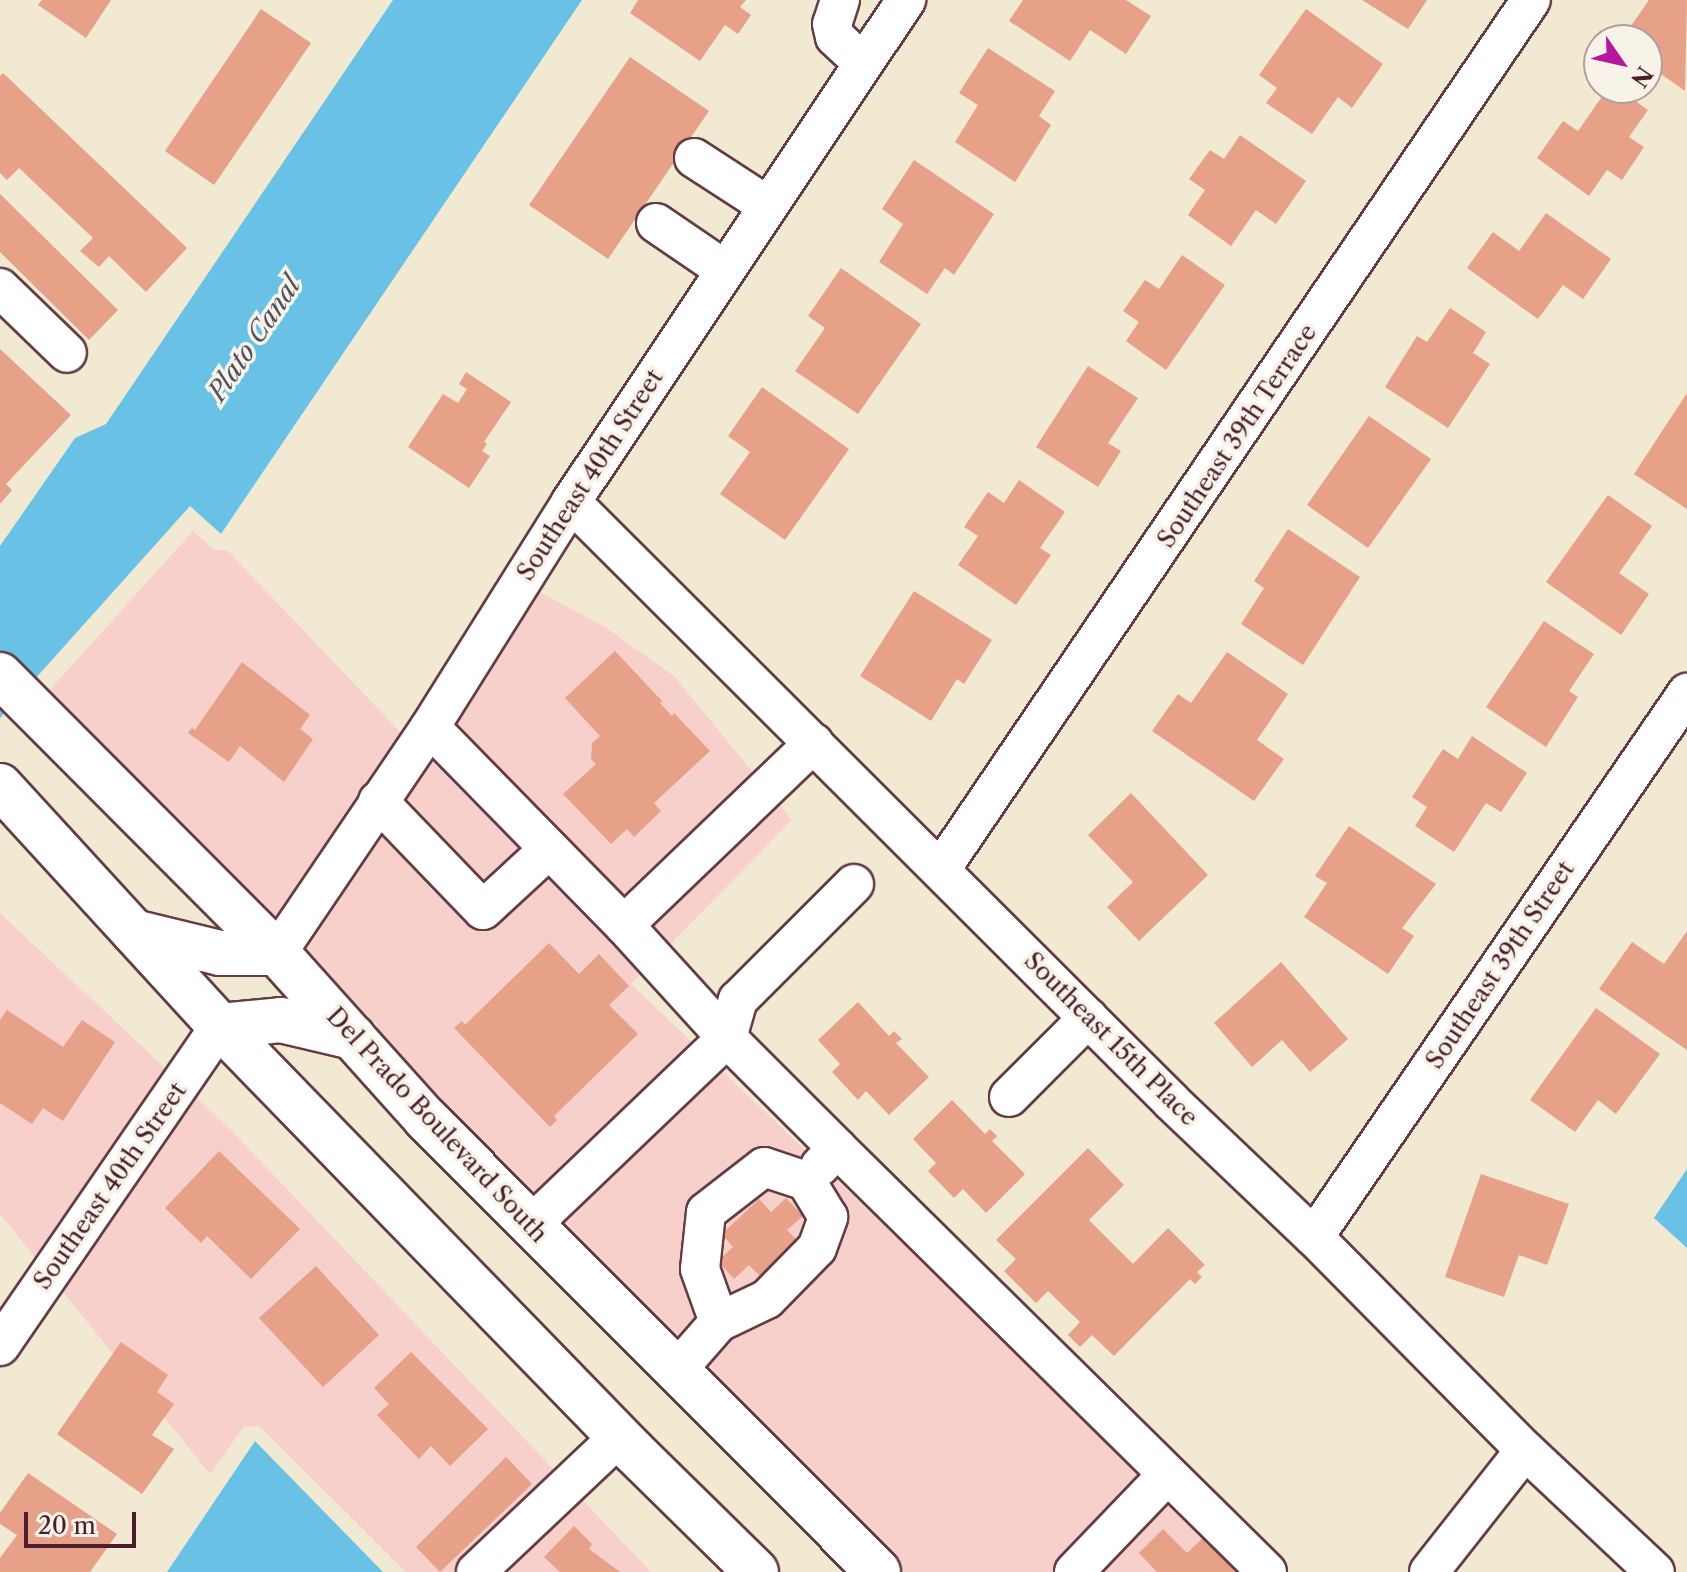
<!DOCTYPE html>
<style>
body{margin:0}
#map{position:relative;width:1687px;height:1572px;overflow:hidden;background:#f2e9d3;font-family:"Libre Caslon Text",serif}
div>[style]{position:absolute}
.built>*{inset:0;background:#f7d0cb}
.water>*{inset:0;background:#69c2e6}
.building>*{inset:0;background:#e6a188}
.roads{filter:drop-shadow(2px 0 #633d44) drop-shadow(-2px 0 #633d44) drop-shadow(0 2px #633d44) drop-shadow(0 -2px #633d44)}
.minor>*{height:38px;margin:-19px;padding:0 19px;transform-origin:19px;border-radius:19px;background:#fff}
.major>*{height:44px;margin:-22px;padding:0 22px;transform-origin:22px;border-radius:22px;background:#fff}
span{translate:-50% -50%;white-space:nowrap;text-align:center;line-height:1.15;-webkit-text-stroke:7px #f7f3e8;paint-order:stroke}
.street-label{font-size:24px;color:#4a1f2b}
.water-label{font-size:26px;color:#535063;font-style:italic}
.north{position:absolute;left:1583px;top:24px;width:80px;height:80px;box-sizing:border-box;background:#f7f3e8;border:2px solid #b29e9c;border-radius:50%;rotate:124deg;font-size:22px;font-weight:700;line-height:32px;text-align:center;color:#4a1f2b}
.north::after{content:'';display:block;margin:auto;width:28px;height:36px;background:#b5179e;clip-path:polygon(50% 0,100% 100%,50% 72%,0 100%)}
.scale{position:absolute;left:24px;top:1512px;width:112px;height:36px;box-sizing:border-box;border:4px solid #4a1f2b;border-top:0;padding-left:10px;font-size:24px;line-height:28px;white-space:nowrap;color:#4a1f2b;-webkit-text-stroke:6px #f7f3e8;paint-order:stroke}
</style>
<div id="map">
<div class="built">
<i style="clip-path:polygon(193px 531px,213px 549px,228px 551px,418px 751px,528px 586px,605px 627px,674px 676px,792px 820px,631px 984px,1146px 1475px,1255px 1572px,905px 1572px,507px 1172px,376px 1033px,377px 1023px,363px 1020px,285px 932px,48px 692px)"></i>
<i style="clip-path:polygon(0 913px,231px 1130px,651px 1572px,406px 1572px,258px 1425px,243px 1428px,210px 1474px,0 1214px)"></i>
</div>
<div class="water">
<i style="clip-path:polygon(393px 0,582px 0,221px 534px,190px 506px,0 718px,0 546px,75px 438px,106px 424px)"></i>
<i style="clip-path:polygon(1687px 1169px,1687px 1248px,1654px 1218px)"></i>
<i style="clip-path:polygon(255px 1441px,383px 1572px,167px 1572px)"></i>
</div>
<div class="building">
<i style="clip-path:polygon(42px 0,111px 0,86px 38px,38px 5px)"></i>
<i style="clip-path:polygon(638px 0,746px 0,740px 7px,751px 15px,738px 34px,725px 25px,700px 61px,630px 13px)"></i>
<i style="clip-path:polygon(1023px 0,1126px 0,1151px 16px,1126px 54px,1090px 30px,1070px 61px,1009px 21px)"></i>
<i style="clip-path:polygon(1362px 0,1427px 0,1408px 29px)"></i>
<i style="clip-path:polygon(1649px 0,1687px 0,1685px 91px,1647px 64px,1647px 40px,1621px 40px)"></i>
<i style="clip-path:polygon(261px 9px,311px 43px,214px 185px,165px 151px)"></i>
<i style="clip-path:polygon(1306px 9px,1383px 64px,1352px 108px,1338px 97px,1312px 134px,1266px 103px,1277px 88px,1259px 75px)"></i>
<i style="clip-path:polygon(988px 48px,1055px 91px,1039px 116px,1051px 125px,1015px 182px,955px 142px,978px 105px,959px 93px)"></i>
<i style="clip-path:polygon(630px 57px,709px 111px,608px 259px,529px 205px)"></i>
<i style="clip-path:polygon(3px 73px,187px 248px,146px 292px,109px 256px,99px 267px,80px 251px,93px 238px,19px 168px,7px 180px,0 173px,0 76px)"></i>
<i style="clip-path:polygon(1608px 88px,1617px 88px,1648px 110px,1629px 137px,1644px 147px,1622px 180px,1607px 170px,1589px 196px,1537px 158px,1563px 121px,1578px 131px)"></i>
<i style="clip-path:polygon(1240px 135px,1306px 181px,1276px 224px,1256px 210px,1231px 246px,1188px 215px,1205px 190px,1189px 179px,1210px 150px,1224px 159px)"></i>
<i style="clip-path:polygon(914px 160px,994px 214px,954px 275px,945px 268px,927px 294px,879px 262px,903px 224px,882px 209px)"></i>
<i style="clip-path:polygon(0 194px,118px 310px,89px 340px,0 252px)"></i>
<i style="clip-path:polygon(1546px 213px,1611px 259px,1583px 299px,1563px 285px,1538px 319px,1467px 268px,1493px 232px,1519px 251px)"></i>
<i style="clip-path:polygon(1182px 255px,1225px 285px,1166px 370px,1126px 341px,1139px 322px,1123px 311px,1145px 280px,1159px 289px)"></i>
<i style="clip-path:polygon(841px 268px,921px 324px,858px 414px,795px 371px,825px 328px,808px 316px)"></i>
<i style="clip-path:polygon(1450px 308px,1486px 332px,1473px 353px,1490px 364px,1448px 428px,1385px 387px,1417px 336px,1427px 342px)"></i>
<i style="clip-path:polygon(0 349px,71px 415px,6px 484px,12px 490px,0 504px)"></i>
<i style="clip-path:polygon(1088px 366px,1138px 398px,1108px 443px,1121px 451px,1098px 487px,1036px 447px)"></i>
<i style="clip-path:polygon(466px 372px,511px 402px,484px 442px,487px 444px,482px 451px,490px 456px,469px 488px,408px 447px,443px 394px,458px 403px,467px 389px,459px 384px)"></i>
<i style="clip-path:polygon(762px 387px,849px 449px,785px 540px,720px 494px,750px 452px,728px 436px)"></i>
<i style="clip-path:polygon(1687px 393px,1687px 509px,1634px 474px)"></i>
<i style="clip-path:polygon(1369px 416px,1431px 459px,1368px 548px,1307px 505px)"></i>
<i style="clip-path:polygon(1019px 480px,1065px 512px,1040px 548px,1051px 555px,1016px 605px,958px 565px,978px 536px,964px 527px,988px 492px,1004px 503px)"></i>
<i style="clip-path:polygon(1608px 495px,1652px 526px,1619px 573px,1649px 594px,1621px 635px,1546px 582px)"></i>
<i style="clip-path:polygon(1288px 529px,1360px 577px,1303px 665px,1241px 624px,1264px 588px,1254px 581px)"></i>
<i style="clip-path:polygon(914px 591px,992px 640px,964px 684px,957px 679px,931px 721px,860px 676px)"></i>
<i style="clip-path:polygon(1544px 621px,1594px 654px,1569px 691px,1578px 697px,1546px 747px,1486px 707px)"></i>
<i style="clip-path:polygon(615px 651px,662px 701px,660px 703px,672px 716px,674px 713px,710px 751px,654px 803px,661px 811px,634px 837px,627px 829px,611px 844px,563px 794px,596px 764px,591px 759px,592px 743px,600px 736px,565px 698px)"></i>
<i style="clip-path:polygon(1227px 652px,1288px 694px,1257px 740px,1284px 759px,1254px 801px,1152px 731px,1178px 694px,1191px 703px)"></i>
<i style="clip-path:polygon(242px 662px,310px 715px,300px 729px,313px 739px,284px 782px,240px 746px,229px 762px,188px 733px,192px 728px,195px 730px)"></i>
<i style="clip-path:polygon(1472px 736px,1527px 773px,1501px 812px,1486px 803px,1454px 852px,1415px 826px,1427px 807px,1412px 797px,1443px 749px,1458px 759px)"></i>
<i style="clip-path:polygon(1131px 793px,1208px 875px,1139px 941px,1107px 907px,1133px 882px,1088px 835px)"></i>
<i style="clip-path:polygon(1349px 826px,1436px 884px,1402px 928px,1414px 936px,1388px 974px,1304px 917px,1327px 883px,1315px 876px)"></i>
<i style="clip-path:polygon(1687px 931px,1687px 1050px,1599px 989px,1632px 942px,1664px 964px)"></i>
<i style="clip-path:polygon(549px 943px,579px 974px,599px 954px,629px 986px,609px 1005px,638px 1034px,554px 1116px,557px 1120px,550px 1127px,454px 1028px,462px 1021px,465px 1025px)"></i>
<i style="clip-path:polygon(1281px 962px,1348px 1039px,1310px 1072px,1282px 1040px,1252px 1067px,1214px 1023px)"></i>
<i style="clip-path:polygon(858px 1002px,889px 1036px,894px 1031px,902px 1039px,896px 1043px,929px 1077px,889px 1115px,866px 1091px,858px 1100px,832px 1072px,840px 1064px,818px 1040px)"></i>
<i style="clip-path:polygon(1596px 1008px,1660px 1054px,1616px 1114px,1598px 1100px,1575px 1132px,1530px 1100px)"></i>
<i style="clip-path:polygon(7px 1010px,63px 1047px,82px 1020px,115px 1042px,63px 1121px,43px 1108px,32px 1124px,0 1103px,0 1020px)"></i>
<i style="clip-path:polygon(952px 1100px,985px 1134px,990px 1129px,997px 1136px,992px 1141px,1025px 1174px,986px 1213px,963px 1189px,954px 1198px,928px 1171px,936px 1163px,913px 1139px)"></i>
<i style="clip-path:polygon(1088px 1148px,1124px 1185px,1089px 1220px,1133px 1264px,1168px 1228px,1205px 1265px,1197px 1272px,1202px 1277px,1195px 1284px,1190px 1279px,1114px 1356px,1092px 1335px,1080px 1347px,1068px 1335px,1080px 1322px,1048px 1291px,1036px 1303px,1004px 1271px,1016px 1259px,996px 1240px)"></i>
<i style="clip-path:polygon(219px 1151px,300px 1229px,251px 1279px,207px 1236px,201px 1243px,165px 1208px)"></i>
<i style="clip-path:polygon(1481px 1174px,1569px 1204px,1547px 1265px,1519px 1255px,1504px 1297px,1445px 1277px)"></i>
<i style="clip-path:polygon(786px 1198px,803px 1216px,787px 1230px,799px 1242px,761px 1277px,749px 1265px,734px 1279px,718px 1261px,733px 1247px,722px 1234px,759px 1199px,771px 1212px)"></i>
<i style="clip-path:polygon(316px 1266px,379px 1335px,323px 1387px,259px 1318px)"></i>
<i style="clip-path:polygon(121px 1342px,168px 1375px,157px 1392px,174px 1404px,152px 1435px,174px 1449px,142px 1494px,57px 1434px)"></i>
<i style="clip-path:polygon(411px 1352px,488px 1429px,450px 1466px,431px 1446px,419px 1459px,377px 1415px,389px 1404px,374px 1388px)"></i>
<i style="clip-path:polygon(506px 1457px,532px 1484px,440px 1572px,416px 1547px)"></i>
<i style="clip-path:polygon(28px 1473px,117px 1534px,90px 1572px,0 1572px,0 1558px,17px 1535px,0 1524px,0 1513px)"></i>
<i style="clip-path:polygon(574px 1526px,592px 1544px,589px 1549px,620px 1572px,560px 1572px,544px 1557px)"></i>
<i style="clip-path:polygon(1163px 1529px,1187px 1553px,1208px 1533px,1247px 1572px,1157px 1572px,1139px 1553px)"></i>
</div>
<div class="roads">
<div class="minor">
<i style="left:840px;top:0;width:25px;rotate:108deg"></i>
<i style="left:832px;top:24px;width:13px;rotate:77deg"></i>
<i style="left:835px;top:37px;width:38px;rotate:43deg"></i>
<i style="left:694px;top:158px;width:88px;rotate:33deg"></i>
<i style="left:656px;top:223px;width:83px;rotate:34.3deg"></i>
<i style="left:0;top:288px;width:93px;rotate:44.1deg"></i>
<i style="left:571px;top:502px;width:849px;rotate:44.95deg"></i>
<i style="left:1172px;top:1102px;width:196px;rotate:43.6deg"></i>
<i style="left:1314px;top:1237px;width:300px;rotate:45.3deg"></i>
<i style="left:1525px;top:1450px;width:178px;rotate:43.2deg"></i>
<i style="left:430px;top:727px;width:277px;rotate:45.6deg"></i>
<i style="left:624px;top:925px;width:263px;rotate:-43.8deg"></i>
<i style="left:378px;top:801px;width:151px;rotate:46.1deg"></i>
<i style="left:483px;top:910px;width:90px;rotate:-42.7deg"></i>
<i style="left:941px;top:869px;width:1050px;rotate:-55.83deg"></i>
<i style="left:624px;top:925px;width:153px;rotate:47.7deg"></i>
<i style="left:727px;top:1038px;width:156px;rotate:45deg"></i>
<i style="left:837px;top:1148px;width:25px;rotate:133deg"></i>
<i style="left:277px;top:953px;width:273px;rotate:-55.9deg"></i>
<i style="left:430px;top:727px;width:266px;rotate:-57.9deg"></i>
<i style="left:571px;top:502px;width:604px;rotate:-56.28deg"></i>
<i style="left:1009px;top:1097px;width:112px;rotate:-45deg"></i>
<i style="left:837px;top:1148px;width:604px;rotate:44.6deg"></i>
<i style="left:531px;top:1225px;width:271px;rotate:-43.7deg"></i>
<i style="left:727px;top:1038px;width:40px;rotate:-74deg"></i>
<i style="left:738px;top:1000px;width:164px;rotate:-45deg"></i>
<i style="left:1314px;top:1237px;width:660px;rotate:-55.56deg"></i>
<i style="left:0;top:1346px;width:388px;rotate:-55.5deg"></i>
<i style="left:677px;top:1370px;width:64px;rotate:-48.8deg"></i>
<i style="left:719px;top:1322px;width:53px;rotate:-25.6deg"></i>
<i style="left:767px;top:1299px;width:71px;rotate:-45.6deg"></i>
<i style="left:817px;top:1248px;width:33px;rotate:-70deg"></i>
<i style="left:828px;top:1217px;width:42px;rotate:-121.4deg"></i>
<i style="left:806px;top:1181px;width:44px;rotate:-161.6deg"></i>
<i style="left:764px;top:1167px;width:73px;rotate:142.2deg"></i>
<i style="left:706px;top:1212px;width:57px;rotate:96deg"></i>
<i style="left:700px;top:1269px;width:56px;rotate:70.3deg"></i>
<i style="left:476px;top:1572px;width:197px;rotate:-43.4deg"></i>
<i style="left:1074px;top:1572px;width:133px;rotate:-46.2deg"></i>
<i style="left:1429px;top:1572px;width:155px;rotate:-51.8deg"></i>
</div>
<div class="major">
<i style="left:0;top:675px;width:392px;rotate:45.1deg"></i>
<i style="left:277px;top:953px;width:223px;rotate:48.1deg"></i>
<i style="left:426px;top:1119px;width:640px;rotate:45.06deg"></i>
<i style="left:0;top:786px;width:326px;rotate:47.5deg"></i>
<i style="left:220px;top:1026px;width:594px;rotate:45.82deg"></i>
<i style="left:634px;top:1452px;width:171px;rotate:44.5deg"></i>
<i style="left:134px;top:932px;width:89px;rotate:13.7deg"></i>
<i style="left:220px;top:953px;width:57px"></i>
<i style="left:220px;top:1026px;width:61px;rotate:-5.6deg"></i>
<i style="left:281px;top:1020px;width:74px;rotate:13.3deg"></i>
</div>
</div>
<div class="street-label">
<span style="left:1237px;top:436px;rotate:-56deg">Southeast 39th Terrace</span>
<span style="left:590px;top:475px;rotate:-57deg">Southeast 40th Street</span>
<span style="left:1500px;top:965px;rotate:-56deg">Southeast 39th Street</span>
<span style="left:1111px;top:1039px;rotate:45deg">Southeast 15th Place</span>
<span style="left:437px;top:1125px;rotate:47deg">Del Prado Boulevard South</span>
<span style="left:110px;top:1186px;rotate:-55deg">Southeast 40th Street</span>
</div>
<div class="water-label">
<span style="left:255px;top:339px;rotate:-56deg">Plato Canal</span>
</div>
<div class="north">N</div>
<div class="scale">20 m</div>
</div>
